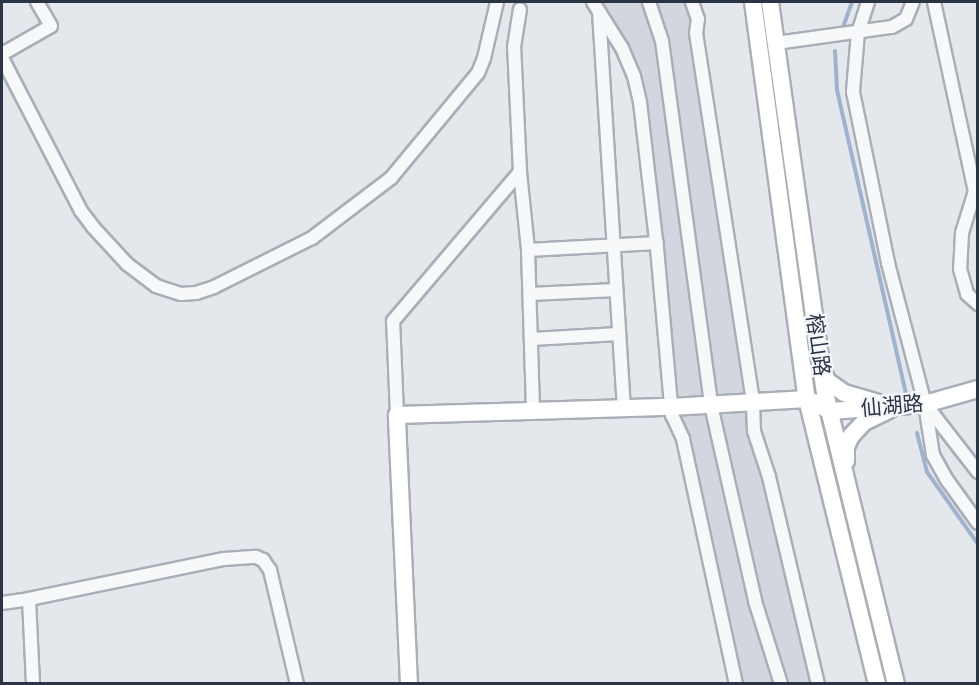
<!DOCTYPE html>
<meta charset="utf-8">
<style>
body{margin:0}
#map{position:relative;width:979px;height:685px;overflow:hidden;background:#e4e7ec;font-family:"PT Sans","Noto Sans SC",sans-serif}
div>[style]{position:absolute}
.built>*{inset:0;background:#d2d6de}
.stream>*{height:4px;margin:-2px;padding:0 2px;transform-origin:2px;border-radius:2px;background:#9fb4cc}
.roads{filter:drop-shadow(2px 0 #a9aeb7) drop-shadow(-2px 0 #a9aeb7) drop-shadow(0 2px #a9aeb7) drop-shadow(0 -2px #a9aeb7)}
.street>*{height:12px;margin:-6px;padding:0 6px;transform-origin:6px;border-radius:6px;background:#f7f8fa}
.secondary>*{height:16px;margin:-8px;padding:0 8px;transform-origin:8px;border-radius:8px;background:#fff}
span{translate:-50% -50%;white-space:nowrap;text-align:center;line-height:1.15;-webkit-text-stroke:4.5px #f4f6f9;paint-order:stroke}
.street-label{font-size:21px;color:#2b3445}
.frame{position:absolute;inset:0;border:3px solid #2b3445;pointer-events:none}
</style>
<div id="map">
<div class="built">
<i style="clip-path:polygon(593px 2px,692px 2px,753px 403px,818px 683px,736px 683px,674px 421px,634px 76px)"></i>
</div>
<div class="stream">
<i style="left:843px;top:27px;width:27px;rotate:-70deg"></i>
<i style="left:835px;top:51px;width:39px;rotate:87deg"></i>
<i style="left:837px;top:90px;width:311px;rotate:77.2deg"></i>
<i style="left:917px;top:433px;width:40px;rotate:75.6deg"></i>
<i style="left:927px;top:472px;width:88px;rotate:54.7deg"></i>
</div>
<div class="roads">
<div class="street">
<i style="left:593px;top:2px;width:54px;rotate:57.8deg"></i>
<i style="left:622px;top:48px;width:30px;rotate:67deg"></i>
<i style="left:634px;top:76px;width:27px;rotate:77deg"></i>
<i style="left:640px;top:102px;width:147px;rotate:83.4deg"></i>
<i style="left:657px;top:248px;width:168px;rotate:84.9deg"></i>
<i style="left:672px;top:415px;width:26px;rotate:65deg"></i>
<i style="left:683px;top:439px;width:251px;rotate:77.8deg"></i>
<i style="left:649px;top:2px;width:41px;rotate:71.6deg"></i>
<i style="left:662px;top:41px;width:367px;rotate:82.3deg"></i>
<i style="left:711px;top:405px;width:201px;rotate:77.3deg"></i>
<i style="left:755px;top:601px;width:87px;rotate:72.6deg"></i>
<i style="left:692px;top:2px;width:18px;rotate:71deg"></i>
<i style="left:698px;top:19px;width:14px;rotate:98deg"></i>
<i style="left:696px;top:33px;width:374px;rotate:81.2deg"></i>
<i style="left:753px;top:403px;width:28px;rotate:88deg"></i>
<i style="left:754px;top:431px;width:48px;rotate:71.9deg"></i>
<i style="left:769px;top:477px;width:213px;rotate:76.7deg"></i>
<i style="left:868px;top:2px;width:32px;rotate:108deg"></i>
<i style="left:858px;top:32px;width:60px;rotate:94.8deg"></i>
<i style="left:853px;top:92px;width:175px;rotate:78.4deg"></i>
<i style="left:888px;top:263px;width:146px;rotate:75.3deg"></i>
<i style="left:925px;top:404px;width:52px;rotate:81.1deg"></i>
<i style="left:933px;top:455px;width:29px;rotate:61deg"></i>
<i style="left:947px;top:480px;width:53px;rotate:54.2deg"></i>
<i style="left:934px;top:2px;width:193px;rotate:77.8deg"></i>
<i style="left:975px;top:191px;width:44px;rotate:107.2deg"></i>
<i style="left:962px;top:233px;width:36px;rotate:93deg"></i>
<i style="left:960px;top:269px;width:26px;rotate:74deg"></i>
<i style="left:967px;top:294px;width:15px;rotate:42deg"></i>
<i style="left:599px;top:12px;width:397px;rotate:86.4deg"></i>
<i style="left:776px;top:43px;width:117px;rotate:-7.9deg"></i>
<i style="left:892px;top:27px;width:16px;rotate:-30deg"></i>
<i style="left:906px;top:19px;width:18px;rotate:-68deg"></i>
<i style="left:2px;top:54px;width:56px;rotate:-29.7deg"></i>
<i style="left:51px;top:26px;width:28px;rotate:-120deg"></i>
<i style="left:2px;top:58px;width:172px;rotate:62.7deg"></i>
<i style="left:81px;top:211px;width:20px;rotate:53deg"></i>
<i style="left:93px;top:227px;width:50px;rotate:47.4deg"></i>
<i style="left:127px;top:264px;width:36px;rotate:37deg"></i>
<i style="left:156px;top:286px;width:26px;rotate:18deg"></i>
<i style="left:181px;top:294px;width:15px;rotate:-4deg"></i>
<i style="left:196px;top:293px;width:19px;rotate:-18deg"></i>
<i style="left:214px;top:287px;width:110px;rotate:-26.6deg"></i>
<i style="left:312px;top:238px;width:99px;rotate:-37.2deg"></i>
<i style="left:391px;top:178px;width:136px;rotate:-50.4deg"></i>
<i style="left:478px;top:73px;width:16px;rotate:-68deg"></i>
<i style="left:484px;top:58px;width:57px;rotate:-76.9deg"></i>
<i style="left:520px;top:172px;width:78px;rotate:84.1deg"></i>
<i style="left:528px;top:250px;width:161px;rotate:88.2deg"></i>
<i style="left:528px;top:250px;width:129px;rotate:-3.1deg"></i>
<i style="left:530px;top:294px;width:86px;rotate:-2.7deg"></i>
<i style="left:532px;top:339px;width:86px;rotate:-3.3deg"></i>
<i style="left:926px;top:405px;width:85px;rotate:52.2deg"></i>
<i style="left:397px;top:415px;width:94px;rotate:-92.4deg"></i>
<i style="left:393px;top:321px;width:196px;rotate:-49.6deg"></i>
<i style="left:520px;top:172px;width:125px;rotate:-92.7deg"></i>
<i style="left:514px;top:47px;width:38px;rotate:-81deg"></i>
<i style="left:29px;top:599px;width:85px;rotate:87.3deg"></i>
<i style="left:2px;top:603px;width:27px;rotate:-8deg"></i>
<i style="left:29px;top:599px;width:199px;rotate:-11.6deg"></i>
<i style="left:224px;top:559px;width:32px;rotate:-4deg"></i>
<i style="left:256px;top:557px;width:8px;rotate:23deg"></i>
<i style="left:263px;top:560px;width:12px;rotate:55deg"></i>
<i style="left:270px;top:570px;width:117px;rotate:76.7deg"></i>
</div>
<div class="secondary">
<i style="left:753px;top:2px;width:401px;rotate:82.3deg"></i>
<i style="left:807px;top:399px;width:293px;rotate:76.2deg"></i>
<i style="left:770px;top:2px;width:395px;rotate:82deg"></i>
<i style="left:825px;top:393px;width:300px;rotate:76.3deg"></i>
<i style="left:823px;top:371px;width:11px;rotate:68deg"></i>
<i style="left:827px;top:381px;width:21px;rotate:35deg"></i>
<i style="left:844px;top:393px;width:35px;rotate:16deg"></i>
<i style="left:846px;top:461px;width:14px;rotate:-90deg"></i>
<i style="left:846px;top:447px;width:12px;rotate:-66deg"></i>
<i style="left:851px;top:436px;width:19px;rotate:-47deg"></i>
<i style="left:864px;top:422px;width:28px;rotate:-26deg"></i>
<i style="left:409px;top:684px;width:269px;rotate:-92.6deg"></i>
<i style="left:397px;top:415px;width:274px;rotate:-1.7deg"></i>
<i style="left:671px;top:407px;width:136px;rotate:-3.4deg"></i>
<i style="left:807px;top:399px;width:27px;rotate:27deg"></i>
<i style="left:831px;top:411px;width:94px;rotate:-4.3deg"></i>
<i style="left:925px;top:404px;width:55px;rotate:-15.8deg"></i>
</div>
</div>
<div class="street-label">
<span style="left:818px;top:345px;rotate:82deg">榕山路</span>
<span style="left:892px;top:406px;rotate:-5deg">仙湖路</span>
</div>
<div class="frame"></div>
</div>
